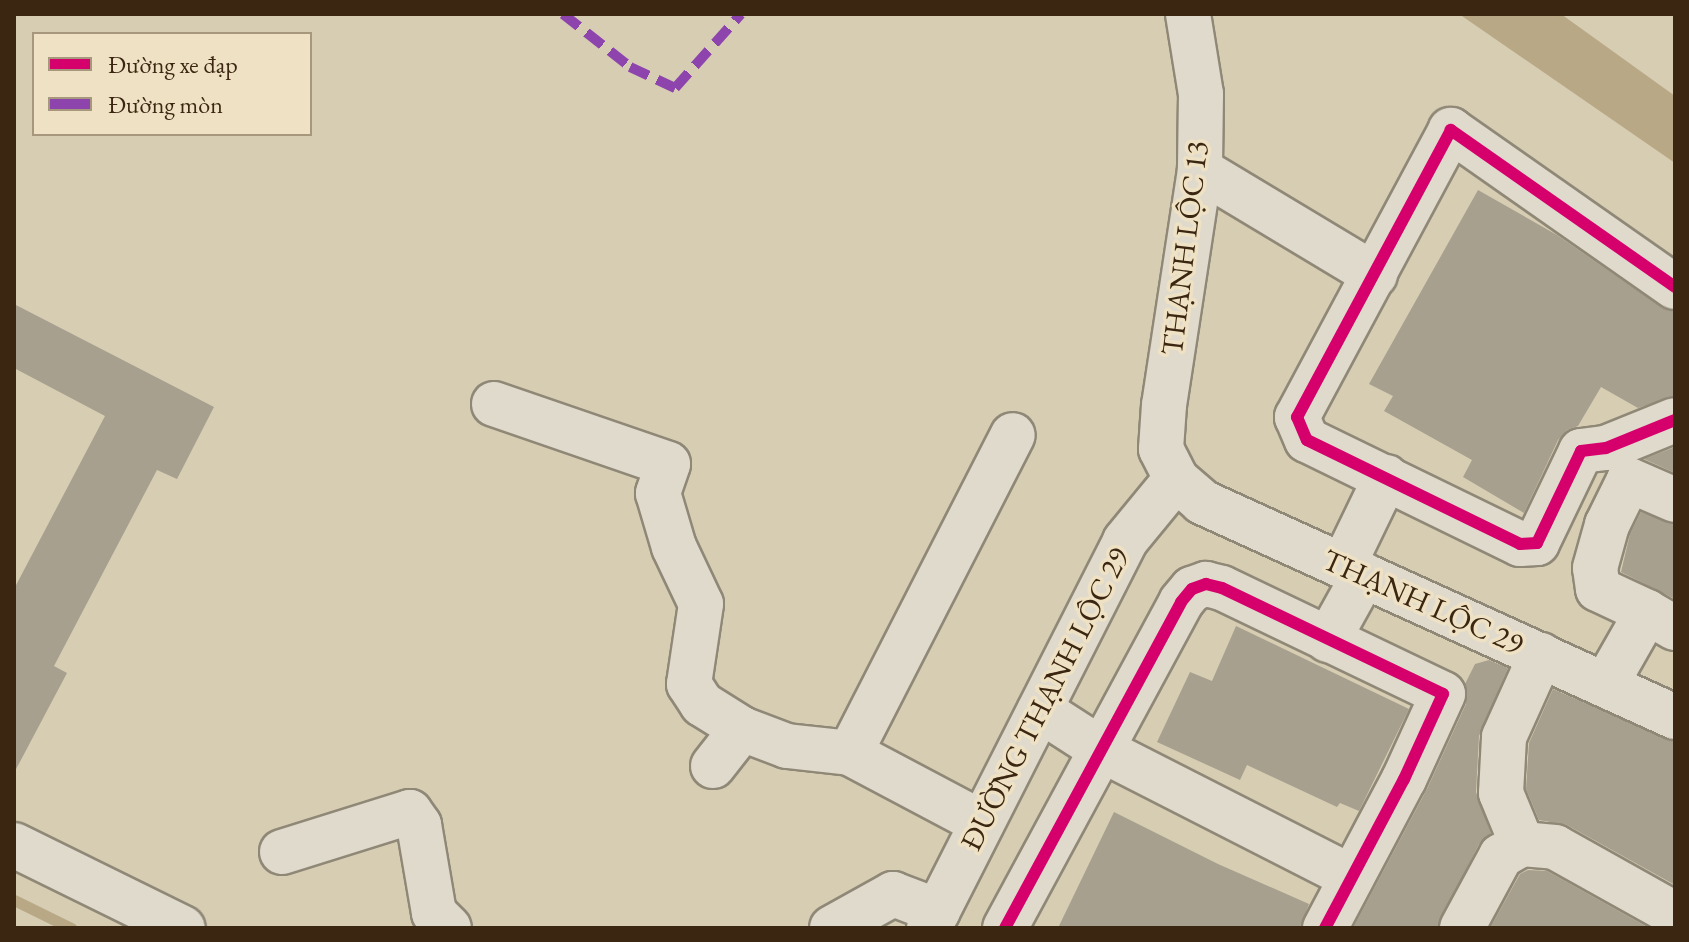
<!DOCTYPE html>
<meta charset="utf-8">
<style>
body{margin:0}
#map{position:relative;width:1689px;height:942px;overflow:hidden;background:#d7cdb3;font-family:"EB Garamond",serif}
div>[style]{position:absolute}
.water>*{inset:0;background:#b9a886}
.stream>*{height:11px;margin:-5.5px;padding:0 5.5px;transform-origin:5.5px;border-radius:5.5px;background:#b9a886}
.building>*{inset:0;background:#a8a08e}
.roads{filter:drop-shadow(2px 0 #908877) drop-shadow(-2px 0 #908877) drop-shadow(0 2px #908877) drop-shadow(0 -2px #908877)}
.minor>*{height:44px;margin:-22px;padding:0 22px;transform-origin:22px;border-radius:22px;background:#e0dacd}
.quiet>*{height:10px;margin-top:-5px;transform-origin:0;background:repeating-linear-gradient(90deg,#8e44ad 0 20px,transparent 0 30px)}
.cycleway>*{height:12px;margin:-6px;padding:0 6px;transform-origin:6px;border-radius:6px;background:#d6006c}
span{translate:-50% -50%;white-space:nowrap;text-align:center;line-height:1.15;-webkit-text-stroke:7px #efe2c4;paint-order:stroke}
.street-label{font-size:30px;color:#3b2611}
.frame{position:absolute;inset:0;border:16px solid #3b2611;pointer-events:none}
.legend{position:absolute;left:32px;top:32px;width:280px;height:104px;box-sizing:border-box;background:#efe2c4;border:2px solid #a7977c;margin:0;padding:10px 14px;list-style:none;font-size:24px;color:#3b2611}
.legend li{display:flex;align-items:center;gap:16px;height:40px}
.legend b{width:40px;border:2px solid #a7977c}
</style>
<div id="map">
<div class="water">
<i style="clip-path:polygon(1459px 14px,1561px 14px,1675px 96px,1675px 163px)"></i>
</div>
<div class="stream">
<i style="left:14px;top:900px;width:64px;rotate:26.2deg"></i>
</div>
<div class="building">
<i style="clip-path:polygon(1478px 190px,1557px 235px,1661px 307px,1675px 312px,1675px 396px,1638px 408px,1601px 387px,1578px 426px,1567px 430px,1558px 440px,1524px 513px,1463px 477px,1472px 460px,1384px 411px,1393px 396px,1369px 384px)"></i>
<i style="clip-path:polygon(14px 304px,214px 407px,177px 479px,157px 470px,54px 666px,67px 673px,14px 773px,14px 589px,105px 416px,14px 368px)"></i>
<i style="clip-path:polygon(1675px 447px,1675px 473px,1644px 459px)"></i>
<i style="clip-path:polygon(1641px 512px,1675px 525px,1675px 599px,1621px 572px,1630px 534px)"></i>
<i style="clip-path:polygon(1236px 626px,1409px 709px,1359px 811px,1340px 803px,1337px 807px,1247px 765px,1240px 780px,1157px 742px,1190px 672px,1212px 681px)"></i>
<i style="clip-path:polygon(1489px 660px,1508px 668px,1479px 736px,1476px 792px,1491px 833px,1479px 844px,1437px 928px,1353px 928px,1427px 789px,1466px 704px,1465px 684px,1475px 664px)"></i>
<i style="clip-path:polygon(1553px 689px,1675px 742px,1675px 885px,1567px 825px,1539px 820px,1526px 789px,1529px 743px)"></i>
<i style="clip-path:polygon(1114px 812px,1218px 864px,1309px 904px,1300px 928px,1058px 928px)"></i>
<i style="clip-path:polygon(1528px 870px,1547px 871px,1649px 928px,1490px 928px,1520px 874px)"></i>
</div>
<div class="roads">
<div class="minor">
<i style="left:1188px;top:14px;width:81px;rotate:80.8deg"></i>
<i style="left:1201px;top:94px;width:76px;rotate:90.8deg"></i>
<i style="left:1200px;top:170px;width:238px;rotate:98.7deg"></i>
<i style="left:1164px;top:405px;width:44px;rotate:93.9deg"></i>
<i style="left:1161px;top:449px;width:34px;rotate:63deg"></i>
<i style="left:1176px;top:479px;width:35px;rotate:41deg"></i>
<i style="left:1202px;top:502px;width:520px;rotate:24.44deg"></i>
<i style="left:1200px;top:170px;width:204px;rotate:31deg"></i>
<i style="left:1675px;top:287px;width:274px;rotate:-145deg"></i>
<i style="left:1451px;top:130px;width:326px;rotate:118.2deg"></i>
<i style="left:1297px;top:417px;width:25px;rotate:67deg"></i>
<i style="left:1307px;top:440px;width:237px;rotate:26deg"></i>
<i style="left:1520px;top:544px;width:17px;rotate:-3deg"></i>
<i style="left:1537px;top:543px;width:102px;rotate:-64.4deg"></i>
<i style="left:1581px;top:451px;width:25px;rotate:-7deg"></i>
<i style="left:1606px;top:448px;width:74px;rotate:-22.1deg"></i>
<i style="left:494px;top:404px;width:184px;rotate:19deg"></i>
<i style="left:668px;top:464px;width:31px;rotate:109deg"></i>
<i style="left:658px;top:493px;width:56px;rotate:73.5deg"></i>
<i style="left:674px;top:547px;width:63px;rotate:64.7deg"></i>
<i style="left:701px;top:604px;width:81px;rotate:98.5deg"></i>
<i style="left:689px;top:684px;width:24px;rotate:57deg"></i>
<i style="left:702px;top:704px;width:47px;rotate:32deg"></i>
<i style="left:1343px;top:566px;width:99px;rotate:-64.2deg"></i>
<i style="left:1647px;top:612px;width:54px;rotate:-154.9deg"></i>
<i style="left:1598px;top:589px;width:21px;rotate:-98deg"></i>
<i style="left:1595px;top:568px;width:45px;rotate:-74.4deg"></i>
<i style="left:1607px;top:525px;width:50px;rotate:-63.9deg"></i>
<i style="left:1629px;top:480px;width:50px;rotate:23.5deg"></i>
<i style="left:1328px;top:640px;width:74px;rotate:-61deg"></i>
<i style="left:1606px;top:684px;width:83px;rotate:-60.3deg"></i>
<i style="left:1647px;top:612px;width:32px;rotate:30deg"></i>
<i style="left:1040px;top:710px;width:74px;rotate:32.8deg"></i>
<i style="left:1102px;top:750px;width:280px;rotate:27deg"></i>
<i style="left:713px;top:766px;width:47px;rotate:-51.9deg"></i>
<i style="left:742px;top:729px;width:48px;rotate:20.7deg"></i>
<i style="left:787px;top:746px;width:63px;rotate:6.3deg"></i>
<i style="left:982px;top:823px;width:149px;rotate:-152.1deg"></i>
<i style="left:850px;top:753px;width:357px;rotate:-62.9deg"></i>
<i style="left:1522px;top:844px;width:55px;rotate:-112.4deg"></i>
<i style="left:1501px;top:793px;width:56px;rotate:-86.9deg"></i>
<i style="left:1504px;top:737px;width:90px;rotate:-65.7deg"></i>
<i style="left:14px;top:845px;width:188px;rotate:26.2deg"></i>
<i style="left:282px;top:852px;width:134px;rotate:-17.4deg"></i>
<i style="left:410px;top:812px;width:16px;rotate:55deg"></i>
<i style="left:419px;top:825px;width:89px;rotate:80.3deg"></i>
<i style="left:434px;top:913px;width:21px;rotate:45deg"></i>
<i style="left:832px;top:928px;width:70px;rotate:-29.1deg"></i>
<i style="left:893px;top:894px;width:48px;rotate:20.7deg"></i>
<i style="left:929px;top:928px;width:434px;rotate:-63.1deg"></i>
<i style="left:1125px;top:541px;width:80px;rotate:-50.6deg"></i>
<i style="left:1005px;top:928px;width:370px;rotate:-61.6deg"></i>
<i style="left:1181px;top:602px;width:17px;rotate:-50deg"></i>
<i style="left:1192px;top:589px;width:15px;rotate:-20deg"></i>
<i style="left:1206px;top:584px;width:16px;rotate:14deg"></i>
<i style="left:1222px;top:588px;width:245px;rotate:25.6deg"></i>
<i style="left:1443px;top:694px;width:94px;rotate:114.6deg"></i>
<i style="left:1404px;top:779px;width:169px;rotate:117.9deg"></i>
<i style="left:1462px;top:928px;width:82px;rotate:-61.6deg"></i>
<i style="left:1501px;top:856px;width:24px;rotate:-30deg"></i>
<i style="left:1522px;top:844px;width:33px;rotate:5deg"></i>
<i style="left:1555px;top:847px;width:137px;rotate:29.2deg"></i>
</div>
</div>
<div class="quiet">
<i style="left:563px;top:14px;width:85px;rotate:38.3deg"></i>
<i style="left:630px;top:67px;width:50px;rotate:25deg"></i>
<i style="left:675px;top:88px;width:99px;rotate:-48.3deg"></i>
</div>
<div class="cycleway">
<i style="left:1675px;top:287px;width:274px;rotate:-145deg"></i>
<i style="left:1451px;top:130px;width:326px;rotate:118.2deg"></i>
<i style="left:1297px;top:417px;width:25px;rotate:67deg"></i>
<i style="left:1307px;top:440px;width:237px;rotate:26deg"></i>
<i style="left:1520px;top:544px;width:17px;rotate:-3deg"></i>
<i style="left:1537px;top:543px;width:102px;rotate:-64.4deg"></i>
<i style="left:1581px;top:451px;width:25px;rotate:-7deg"></i>
<i style="left:1606px;top:448px;width:74px;rotate:-22.1deg"></i>
<i style="left:1005px;top:928px;width:370px;rotate:-61.6deg"></i>
<i style="left:1181px;top:602px;width:17px;rotate:-50deg"></i>
<i style="left:1192px;top:589px;width:15px;rotate:-20deg"></i>
<i style="left:1206px;top:584px;width:16px;rotate:14deg"></i>
<i style="left:1222px;top:588px;width:245px;rotate:25.6deg"></i>
<i style="left:1443px;top:694px;width:94px;rotate:114.6deg"></i>
<i style="left:1404px;top:779px;width:169px;rotate:117.9deg"></i>
</div>
<div class="street-label">
<span style="left:1185px;top:248px;rotate:-83deg">THẠNH LỘC 13</span>
<span style="left:1423px;top:602px;rotate:24deg">THẠNH LỘC 29</span>
<span style="left:1045px;top:699px;rotate:-63deg">ĐƯỜNG THẠNH LỘC 29</span>
</div>
<div class="frame"></div>
<ul class="legend">
<li><b style="height:10px;background:#d6006c"></b>Đường xe đạp</li>
<li><b style="height:10px;background:#8e44ad"></b>Đường mòn</li>
</ul>
</div>
